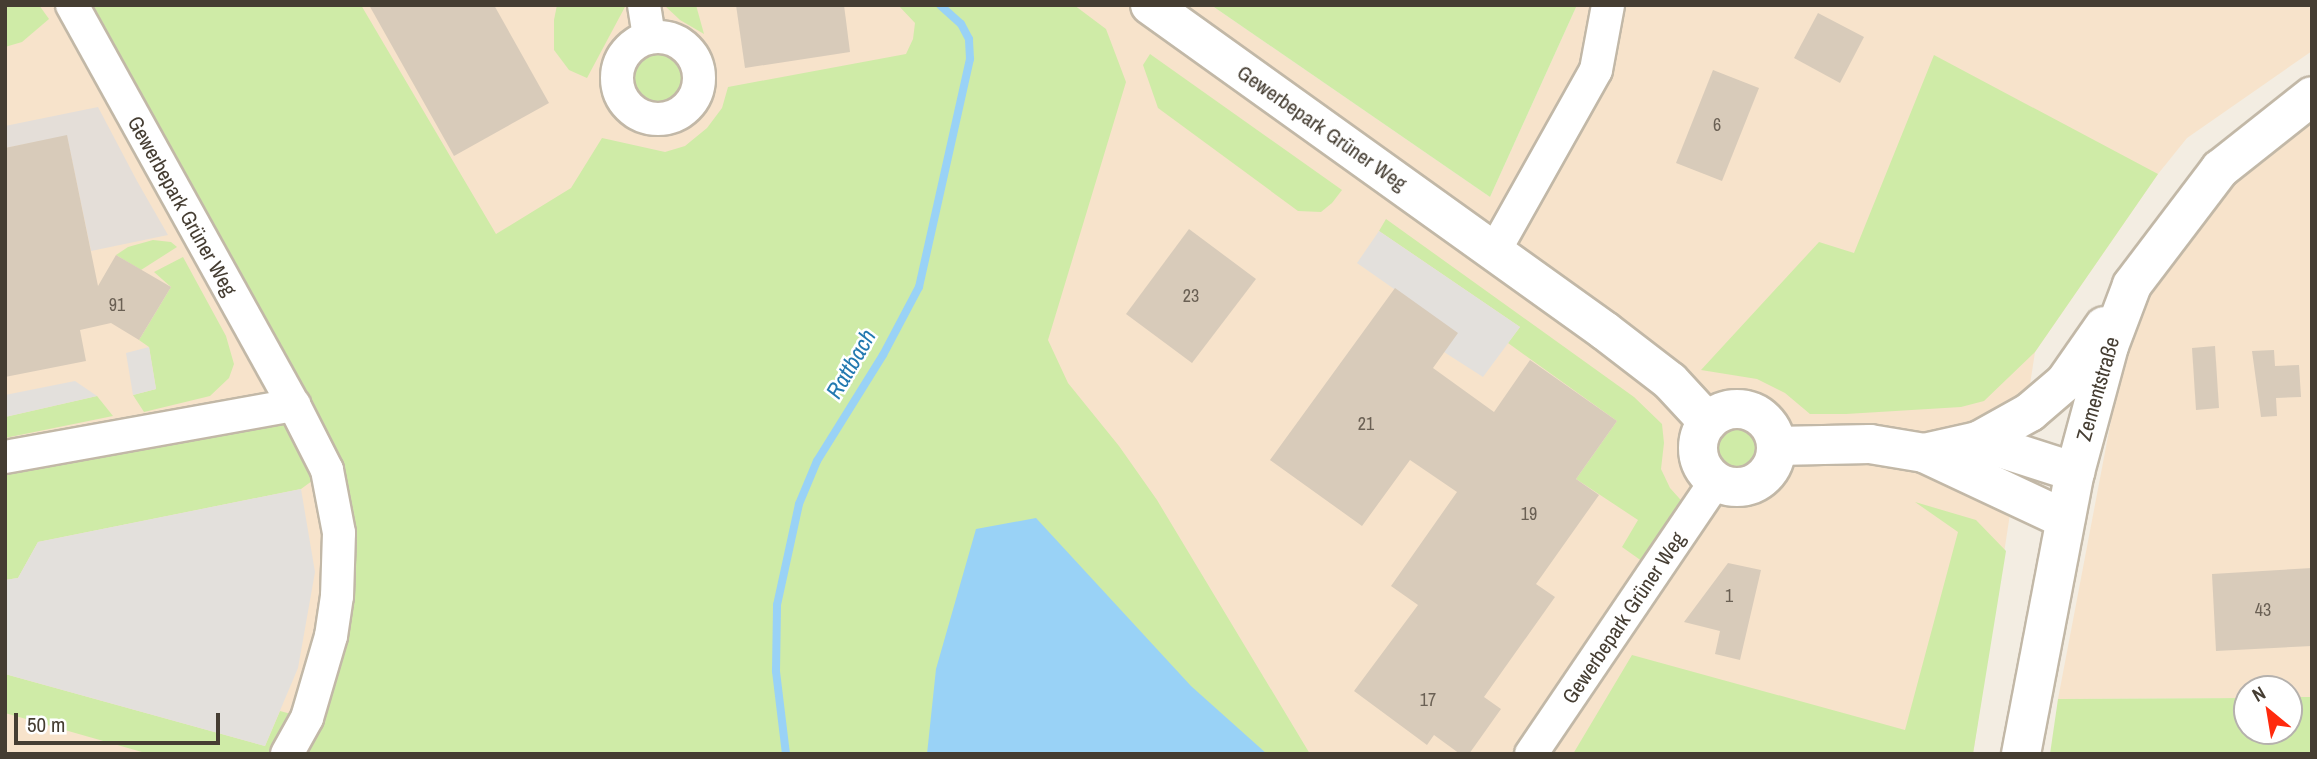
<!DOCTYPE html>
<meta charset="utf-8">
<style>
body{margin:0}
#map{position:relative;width:2317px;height:759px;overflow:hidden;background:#f3ede2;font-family:"Archivo Narrow",sans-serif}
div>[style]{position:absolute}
.commercial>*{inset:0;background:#f7e3cb}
.industrial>*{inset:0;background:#e4ded8}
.green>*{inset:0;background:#cfeba7}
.round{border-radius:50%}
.parking>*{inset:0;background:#e3e0dc}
.water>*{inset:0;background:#99d2f6}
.stream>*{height:8px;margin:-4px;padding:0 4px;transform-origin:4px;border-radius:4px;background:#99d2f6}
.building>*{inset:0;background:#d8cbba}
.roads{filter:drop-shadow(2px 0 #c2b8a7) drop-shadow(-2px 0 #c2b8a7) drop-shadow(0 2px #c2b8a7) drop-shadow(0 -2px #c2b8a7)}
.minor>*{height:32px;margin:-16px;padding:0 16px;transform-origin:16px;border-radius:16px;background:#fff}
.minor>.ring{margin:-16px;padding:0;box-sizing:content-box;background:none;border:32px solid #fff;border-radius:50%}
.tertiary>*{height:38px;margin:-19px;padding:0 19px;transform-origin:19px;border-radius:19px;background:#fff}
.tertiary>.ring{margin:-19px;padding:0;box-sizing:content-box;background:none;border:38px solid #fff;border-radius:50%}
span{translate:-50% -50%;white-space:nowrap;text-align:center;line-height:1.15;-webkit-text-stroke:5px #fff;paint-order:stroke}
.number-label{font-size:18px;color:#6a6054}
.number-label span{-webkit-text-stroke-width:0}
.street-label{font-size:21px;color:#453d32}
.water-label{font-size:23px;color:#2379b0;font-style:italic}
.frame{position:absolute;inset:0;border:7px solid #453d32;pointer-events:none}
.north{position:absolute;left:2233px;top:675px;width:70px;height:70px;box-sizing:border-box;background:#fff;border:2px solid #b5b1ad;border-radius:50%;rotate:330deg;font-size:19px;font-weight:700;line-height:28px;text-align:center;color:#453d32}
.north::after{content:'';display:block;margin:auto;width:24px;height:32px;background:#ff2a0d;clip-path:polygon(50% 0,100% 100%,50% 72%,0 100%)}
.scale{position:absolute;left:14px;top:713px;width:206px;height:32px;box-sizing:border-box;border:4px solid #453d32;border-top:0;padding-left:9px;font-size:21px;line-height:24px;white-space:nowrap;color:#453d32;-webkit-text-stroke:5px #fff;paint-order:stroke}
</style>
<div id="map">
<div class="commercial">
<i style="clip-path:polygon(5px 5px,1211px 5px,1490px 197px,1577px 5px,2312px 5px,2312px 51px,2187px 138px,2158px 174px,2035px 352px,1973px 754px,5px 754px)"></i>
<i style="clip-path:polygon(2312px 116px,2312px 697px,2289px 697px,2289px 689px,2247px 689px,2247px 698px,2058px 699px,2125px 347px,2161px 275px,2229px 181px)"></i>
</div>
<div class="industrial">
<i style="clip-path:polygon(98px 107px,137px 181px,168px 235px,91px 251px,67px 136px,5px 148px,5px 126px)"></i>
</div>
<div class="green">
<i style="clip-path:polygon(5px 5px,39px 5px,49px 19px,22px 42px,5px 47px)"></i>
<i style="clip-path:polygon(93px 5px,361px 5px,496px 234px,571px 188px,602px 138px,665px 152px,685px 146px,707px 128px,722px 108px,728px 87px,906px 54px,913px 39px,915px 23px,898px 5px,1074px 5px,1106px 29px,1126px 82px,1048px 340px,1068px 383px,1119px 446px,1157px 500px,1310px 754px,149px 754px,5px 713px,5px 674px,265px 746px,280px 711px,306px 718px,341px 648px,355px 541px,334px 447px)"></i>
<i style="clip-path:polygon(557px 5px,626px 5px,587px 78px,569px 70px,554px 50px,554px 20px)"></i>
<i style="clip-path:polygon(664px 5px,696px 5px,704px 34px,680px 20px)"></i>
<i style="clip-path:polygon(1211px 5px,1577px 5px,1490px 197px)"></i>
<i class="round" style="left:632px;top:53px;width:52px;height:52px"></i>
<i style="clip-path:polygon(1150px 54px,1342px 190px,1332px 203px,1321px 212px,1298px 211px,1158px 108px,1143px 65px)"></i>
<i style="clip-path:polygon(1934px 55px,2158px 174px,2035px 352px,1984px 401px,1961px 407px,1846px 414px,1810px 414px,1785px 393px,1757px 379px,1701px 370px,1819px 242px,1854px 253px)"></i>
<i style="clip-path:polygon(1386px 219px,1634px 397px,1662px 424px,1664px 443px,1661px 469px,1670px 488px,1688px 508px,1646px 564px,1622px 547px,1638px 520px,1576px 479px,1617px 421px,1508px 343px,1520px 327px,1379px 231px)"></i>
<i style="clip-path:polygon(153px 240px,171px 242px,177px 247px,141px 270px,116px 255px,128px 247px)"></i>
<i style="clip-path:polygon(183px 257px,226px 336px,234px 364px,229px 378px,210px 396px,144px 412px,133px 395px,156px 389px,149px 347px,139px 340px,171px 287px,154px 272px)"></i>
<i style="clip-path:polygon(97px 396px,113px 416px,5px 438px,5px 417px)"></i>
<i style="clip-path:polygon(294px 405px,327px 470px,301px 489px,38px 542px,18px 578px,5px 580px,5px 464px)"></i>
<i class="round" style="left:1716px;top:425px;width:42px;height:42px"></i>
<i style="clip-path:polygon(1915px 502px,1976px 520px,2006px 551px,1973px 754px,1573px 754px,1632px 655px,1905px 730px,1958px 532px)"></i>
<i style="clip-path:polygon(2289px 697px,2312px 697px,2312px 754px,2050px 754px,2058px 699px,2247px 698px,2247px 731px,2289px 731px)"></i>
</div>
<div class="parking">
<i style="clip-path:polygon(1379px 231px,1520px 327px,1483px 377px,1444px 352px,1457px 333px,1357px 263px)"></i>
<i style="clip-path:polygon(149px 347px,156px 389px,133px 395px,126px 353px)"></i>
<i style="clip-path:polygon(75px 381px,97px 396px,5px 417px,5px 395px)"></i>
<i style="clip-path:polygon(301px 489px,315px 572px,298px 668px,265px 746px,5px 674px,5px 580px,18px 578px,38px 542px)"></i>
</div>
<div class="water">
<i style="clip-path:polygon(1036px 518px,1191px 686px,1267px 754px,927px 754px,936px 669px,976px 529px)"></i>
</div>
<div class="stream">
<i style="left:786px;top:754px;width:84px;rotate:-96.9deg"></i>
<i style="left:776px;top:671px;width:66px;rotate:-89.1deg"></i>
<i style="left:777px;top:605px;width:103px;rotate:-77.7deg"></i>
<i style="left:799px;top:504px;width:47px;rotate:-67.3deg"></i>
<i style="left:817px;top:461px;width:125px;rotate:-58.1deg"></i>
<i style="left:883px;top:355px;width:77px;rotate:-62.1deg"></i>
<i style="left:919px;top:287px;width:234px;rotate:-77.4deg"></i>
<i style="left:970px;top:59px;width:20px;rotate:-93deg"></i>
<i style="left:969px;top:39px;width:17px;rotate:-118deg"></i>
<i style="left:961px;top:24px;width:28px;rotate:-138deg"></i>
</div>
<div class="building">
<i style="clip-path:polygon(369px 5px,494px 5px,549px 103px,454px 156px)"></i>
<i style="clip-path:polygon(736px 5px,844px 5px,850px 52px,745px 68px)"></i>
<i style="clip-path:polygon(1818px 13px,1864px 37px,1840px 83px,1794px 58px)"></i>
<i style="clip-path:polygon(1713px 70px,1759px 88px,1722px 181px,1676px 163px)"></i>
<i style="clip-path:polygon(67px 135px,98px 286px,116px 255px,171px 287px,139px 340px,111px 323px,80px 330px,86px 361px,5px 377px,5px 148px)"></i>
<i style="clip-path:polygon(1189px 229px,1256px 279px,1192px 363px,1126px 314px)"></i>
<i style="clip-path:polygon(1395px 288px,1458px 333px,1433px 368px,1494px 412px,1530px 360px,1617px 421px,1576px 479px,1599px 495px,1536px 584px,1555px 597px,1484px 697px,1501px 709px,1469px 754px,1460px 754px,1434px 735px,1427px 745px,1354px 691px,1418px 605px,1391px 586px,1457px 492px,1410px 460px,1362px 526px,1270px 460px)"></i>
<i style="clip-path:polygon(2215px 346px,2219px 408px,2196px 410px,2192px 348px)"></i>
<i style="clip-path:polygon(2274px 350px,2275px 366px,2299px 365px,2301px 397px,2276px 398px,2277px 416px,2261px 417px,2252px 351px)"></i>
<i style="clip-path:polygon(1728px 563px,1761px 570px,1740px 660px,1715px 654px,1720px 631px,1684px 622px)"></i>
<i style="clip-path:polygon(2312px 568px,2312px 646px,2216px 651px,2212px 574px)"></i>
</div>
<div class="roads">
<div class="minor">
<i style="left:72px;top:5px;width:457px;rotate:61deg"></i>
<i style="left:294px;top:405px;width:73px;rotate:63.1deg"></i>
<i style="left:327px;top:470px;width:64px;rotate:79.2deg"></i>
<i style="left:339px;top:533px;width:63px;rotate:91.8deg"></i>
<i style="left:337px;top:596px;width:40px;rotate:98.5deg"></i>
<i style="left:331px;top:636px;width:85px;rotate:106.3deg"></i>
<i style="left:307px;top:718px;width:41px;rotate:119.1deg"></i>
<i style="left:644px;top:5px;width:33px;rotate:81deg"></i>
<i class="ring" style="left:617px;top:37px;width:50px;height:50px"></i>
<i style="left:1495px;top:250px;width:206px;rotate:-60.7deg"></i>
<i style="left:1596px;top:70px;width:66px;rotate:-79.5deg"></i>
<i style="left:5px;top:457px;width:294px;rotate:-10.2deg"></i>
<i style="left:1531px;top:754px;width:330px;rotate:-55.9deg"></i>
</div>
<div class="tertiary">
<i style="left:1150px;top:5px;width:560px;rotate:35.62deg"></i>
<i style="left:1605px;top:331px;width:82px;rotate:37.6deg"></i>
<i style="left:1670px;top:381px;width:56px;rotate:47.2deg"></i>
<i class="ring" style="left:1698px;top:409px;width:40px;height:40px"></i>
<i style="left:1978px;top:441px;width:102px;rotate:17.7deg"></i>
<i style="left:1777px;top:446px;width:93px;rotate:-1.2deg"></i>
<i style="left:1870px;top:444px;width:55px;rotate:9.5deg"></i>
<i style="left:1924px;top:453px;width:156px;rotate:25.1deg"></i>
<i style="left:1924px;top:453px;width:55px;rotate:-12.5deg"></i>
<i style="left:1978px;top:441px;width:60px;rotate:-29.1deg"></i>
<i style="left:2030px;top:412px;width:46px;rotate:-40.6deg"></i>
<i style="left:2065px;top:382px;width:68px;rotate:-55.1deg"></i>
<i style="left:2021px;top:754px;width:287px;rotate:-79.2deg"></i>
<i style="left:2075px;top:472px;width:131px;rotate:-74.9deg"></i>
<i style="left:2109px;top:346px;width:65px;rotate:-69.3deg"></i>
<i style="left:2132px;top:285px;width:146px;rotate:-52.8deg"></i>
<i style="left:2220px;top:169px;width:117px;rotate:-38.4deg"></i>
</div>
</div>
<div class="number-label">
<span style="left:1717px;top:125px">6</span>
<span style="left:1191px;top:296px">23</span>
<span style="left:117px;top:305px">91</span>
<span style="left:1366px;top:424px">21</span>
<span style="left:1529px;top:514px">19</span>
<span style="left:1729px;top:596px">1</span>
<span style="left:2263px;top:610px">43</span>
<span style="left:1428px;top:700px">17</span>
</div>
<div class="street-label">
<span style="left:1322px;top:128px;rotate:35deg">Gewerbepark Grüner Weg</span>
<span style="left:182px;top:206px;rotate:61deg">Gewerbepark Grüner Weg</span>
<span style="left:2098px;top:389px;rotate:-74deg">Zementstraße</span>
<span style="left:1624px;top:618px;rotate:-56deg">Gewerbepark Grüner Weg</span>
</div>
<div class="water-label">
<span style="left:851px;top:364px;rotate:-60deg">Rattbach</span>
</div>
<div class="frame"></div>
<div class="north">N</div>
<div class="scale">50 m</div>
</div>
